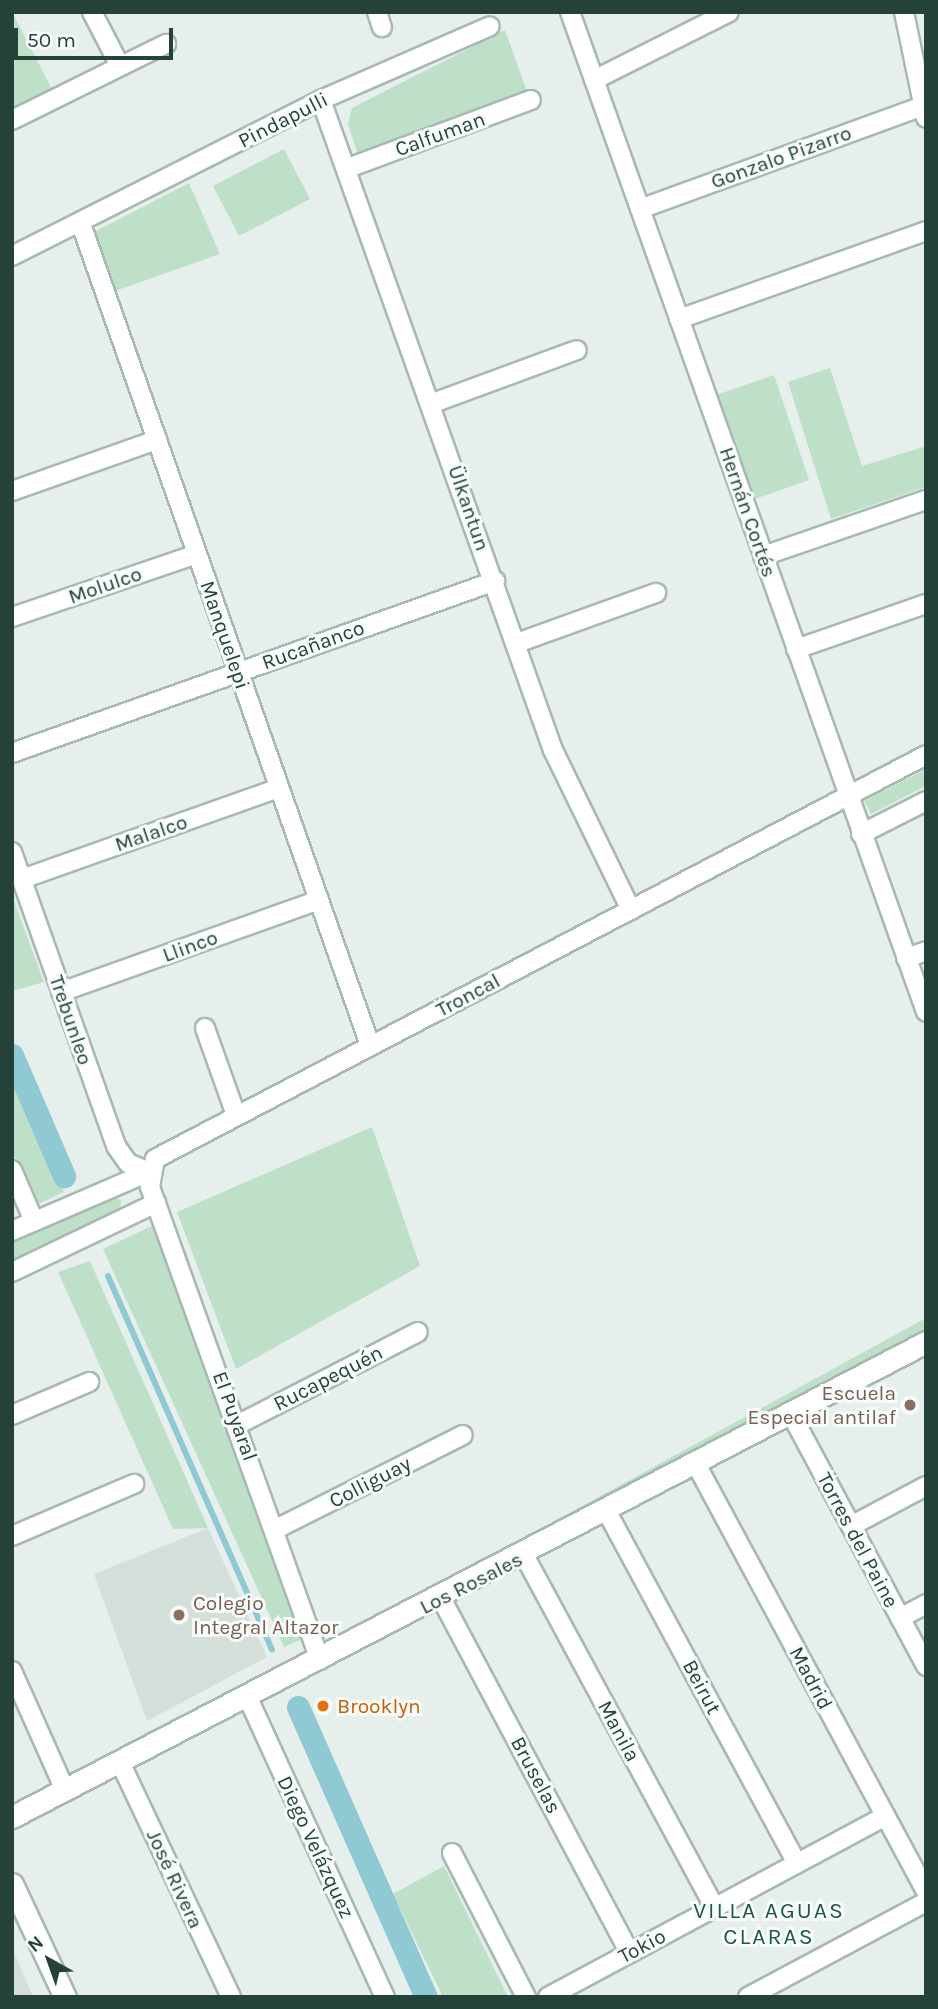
<!DOCTYPE html>
<meta charset="utf-8">
<style>
body{margin:0}
#map{position:relative;width:938px;height:2009px;overflow:hidden;background:#e6efeb;font-family:Karla,sans-serif}
div>[style]{position:absolute}
.built>*{inset:0;background:#d4dfda}
.green>*{inset:0;background:#bfe0c8}
.stream>*{height:6px;margin:-3px;padding:0 3px;transform-origin:3px;border-radius:3px;background:#8ec9d4}
.canal>*{height:23px;margin:-11.5px;padding:0 11.5px;transform-origin:11.5px;border-radius:11.5px;background:#8ec9d4}
.roads{filter:drop-shadow(2px 0 #a8b8b2) drop-shadow(-2px 0 #a8b8b2) drop-shadow(0 2px #a8b8b2) drop-shadow(0 -2px #a8b8b2)}
.minor>*{height:18px;margin:-9px;padding:0 9px;transform-origin:9px;border-radius:9px;background:#fff}
.tertiary>*{height:21px;margin:-10.5px;padding:0 10.5px;transform-origin:10.5px;border-radius:10.5px;background:#fff}
.dots>*{width:19px;height:19px;translate:-50% -50%;box-sizing:border-box;border:4px solid #f7fbf9;border-radius:50%}
span{translate:-50% -50%;white-space:nowrap;text-align:center;line-height:1.15;-webkit-text-stroke:6px #f7fbf9;paint-order:stroke}
.street-label{font-size:21px;color:#24423a}
.education-label{font-size:21px;color:#785e54}
.right{translate:-100% -50%;text-align:right}
.left{translate:0 -50%;text-align:left}
.food-label{font-size:21px;color:#c56008}
.neighbourhood-label{font-size:23px;color:#1f5548;letter-spacing:2px}
.frame{position:absolute;inset:0;border:14px solid #24423a;pointer-events:none}
.north{position:absolute;left:14px;top:1925px;width:70px;height:70px;-webkit-text-stroke:5px #f7fbf9;paint-order:stroke;rotate:320deg;font-size:19px;font-weight:700;line-height:28px;text-align:center;color:#24423a}
.north::after{content:'';display:block;margin:auto;width:24px;height:32px;background:#24423a;clip-path:polygon(50% 0,100% 100%,50% 72%,0 100%)}
.scale{position:absolute;left:14px;top:28px;width:159px;height:32px;box-sizing:border-box;border:4px solid #24423a;border-top:0;padding-left:9px;font-size:21px;line-height:24px;white-space:nowrap;color:#24423a;-webkit-text-stroke:5px #f7fbf9;paint-order:stroke}
</style>
<div id="map">
<div class="built">
<i style="clip-path:polygon(208px 1528px,267px 1657px,147px 1721px,94px 1574px)"></i>
<i style="clip-path:polygon(12px 1947px,33px 1997px,12px 1997px)"></i>
</div>
<div class="green">
<i style="clip-path:polygon(12px 12px,53px 91px,12px 111px)"></i>
<i style="clip-path:polygon(505px 30px,529px 97px,360px 161px,348px 124px,352px 108px)"></i>
<i style="clip-path:polygon(284px 149px,310px 199px,239px 236px,213px 186px)"></i>
<i style="clip-path:polygon(189px 183px,220px 254px,115px 291px,94px 232px)"></i>
<i style="clip-path:polygon(830px 368px,862px 466px,926px 446px,926px 487px,831px 519px,788px 382px)"></i>
<i style="clip-path:polygon(774px 375px,809px 480px,752px 500px,716px 395px)"></i>
<i style="clip-path:polygon(926px 769px,926px 786px,871px 814px,864px 801px)"></i>
<i style="clip-path:polygon(12px 896px,44px 982px,12px 991px)"></i>
<i style="clip-path:polygon(12px 1071px,64px 1192px,36px 1205px,12px 1151px)"></i>
<i style="clip-path:polygon(372px 1127px,420px 1266px,236px 1369px,177px 1212px)"></i>
<i style="clip-path:polygon(107px 1196px,121px 1200px,120px 1211px,12px 1263px,12px 1241px)"></i>
<i style="clip-path:polygon(154px 1225px,299px 1612px,300px 1640px,284px 1647px,103px 1249px)"></i>
<i style="clip-path:polygon(90px 1261px,208px 1528px,173px 1529px,58px 1272px)"></i>
<i style="clip-path:polygon(926px 1318px,926px 1334px,533px 1543px,531px 1534px)"></i>
<i style="clip-path:polygon(444px 1866px,508px 1997px,443px 1997px,393px 1894px)"></i>
</div>
<div class="stream">
<i style="left:108px;top:1276px;width:408px;rotate:66.3deg"></i>
</div>
<div class="canal">
<i style="left:12px;top:1055px;width:132px;rotate:66.7deg"></i>
<i style="left:298px;top:1707px;width:317px;rotate:66.2deg"></i>
</div>
<div class="roads">
<div class="minor">
<i style="left:92px;top:12px;width:61px;rotate:62.6deg"></i>
<i style="left:377px;top:12px;width:16px;rotate:72deg"></i>
<i style="left:570px;top:12px;width:1061px;rotate:70.4deg"></i>
<i style="left:904px;top:12px;width:108px;rotate:78.3deg"></i>
<i style="left:594px;top:80px;width:151px;rotate:-26.7deg"></i>
<i style="left:321px;top:100px;width:690px;rotate:70.36deg"></i>
<i style="left:553px;top:750px;width:178px;rotate:64deg"></i>
<i style="left:12px;top:120px;width:172px;rotate:-26.3deg"></i>
<i style="left:348px;top:168px;width:195px;rotate:-20.4deg"></i>
<i style="left:640px;top:209px;width:301px;rotate:-20deg"></i>
<i style="left:81px;top:224px;width:870px;rotate:70.61deg"></i>
<i style="left:12px;top:256px;width:346px;rotate:-26.8deg"></i>
<i style="left:321px;top:100px;width:184px;rotate:-23.6deg"></i>
<i style="left:679px;top:319px;width:262px;rotate:-19.6deg"></i>
<i style="left:433px;top:403px;width:153px;rotate:-20.2deg"></i>
<i style="left:12px;top:491px;width:154px;rotate:-19.4deg"></i>
<i style="left:763px;top:556px;width:172px;rotate:-19deg"></i>
<i style="left:12px;top:617px;width:195px;rotate:-18.8deg"></i>
<i style="left:517px;top:643px;width:148px;rotate:-19.8deg"></i>
<i style="left:796px;top:649px;width:138px;rotate:-19.1deg"></i>
<i style="left:12px;top:753px;width:513px;rotate:-19.6deg"></i>
<i style="left:861px;top:834px;width:73px;rotate:-26.9deg"></i>
<i style="left:12px;top:852px;width:312px;rotate:70.5deg"></i>
<i style="left:116px;top:1146px;width:21px;rotate:55deg"></i>
<i style="left:128px;top:1163px;width:23px;rotate:23deg"></i>
<i style="left:22px;top:879px;width:273px;rotate:-19.5deg"></i>
<i style="left:906px;top:958px;width:21px;rotate:-19deg"></i>
<i style="left:61px;top:992px;width:274px;rotate:-19.6deg"></i>
<i style="left:205px;top:1028px;width:92px;rotate:70.4deg"></i>
<i style="left:12px;top:1170px;width:56px;rotate:66.7deg"></i>
<i style="left:12px;top:1231px;width:149px;rotate:-23.3deg"></i>
<i style="left:12px;top:1272px;width:160px;rotate:-25.6deg"></i>
<i style="left:791px;top:1414px;width:286px;rotate:61.8deg"></i>
<i style="left:12px;top:1415px;width:84px;rotate:-23.2deg"></i>
<i style="left:239px;top:1424px;width:201px;rotate:-27.2deg"></i>
<i style="left:696px;top:1464px;width:486px;rotate:61.7deg"></i>
<i style="left:607px;top:1512px;width:399px;rotate:61.6deg"></i>
<i style="left:851px;top:1526px;width:85px;rotate:-28.1deg"></i>
<i style="left:276px;top:1529px;width:209px;rotate:-26.7deg"></i>
<i style="left:12px;top:1536px;width:133px;rotate:-23.1deg"></i>
<i style="left:524px;top:1555px;width:400px;rotate:61.6deg"></i>
<i style="left:441px;top:1598px;width:402px;rotate:62deg"></i>
<i style="left:900px;top:1618px;width:30px;rotate:-28deg"></i>
<i style="left:320px;top:1660px;width:503px;rotate:-109.77deg"></i>
<i style="left:150px;top:1187px;width:28px;rotate:-80deg"></i>
<i style="left:155px;top:1159px;width:870px;rotate:-27.65deg"></i>
<i style="left:12px;top:1671px;width:130px;rotate:66deg"></i>
<i style="left:248px;top:1698px;width:329px;rotate:65.4deg"></i>
<i style="left:120px;top:1762px;width:260px;rotate:64.7deg"></i>
<i style="left:452px;top:1853px;width:162px;rotate:62.8deg"></i>
<i style="left:548px;top:1997px;width:383px;rotate:-28.2deg"></i>
<i style="left:748px;top:1997px;width:202px;rotate:-28.1deg"></i>
</div>
<div class="tertiary">
<i style="left:12px;top:1817px;width:1030px;rotate:-27.46deg"></i>
<i style="left:12px;top:1884px;width:125px;rotate:64.9deg"></i>
</div>
</div>
<div class="dots">
<i style="left:910px;top:1405px;background:#8d6e63"></i>
<i style="left:179px;top:1615px;background:#8d6e63"></i>
<i style="left:323px;top:1706px;background:#e8710a"></i>
</div>
<div class="street-label">
<span style="left:283px;top:120px;rotate:-27deg">Pindapulli</span>
<span style="left:440px;top:134px;rotate:-20deg">Calfuman</span>
<span style="left:781px;top:157px;rotate:-20deg">Gonzalo Pizarro</span>
<span style="left:469px;top:508px;rotate:71deg">Ülkantun</span>
<span style="left:748px;top:512px;rotate:71deg">Hernán Cortés</span>
<span style="left:105px;top:585px;rotate:-19deg">Molulco</span>
<span style="left:225px;top:635px;rotate:71deg">Manquelepi</span>
<span style="left:313px;top:645px;rotate:-20deg">Rucañanco</span>
<span style="left:151px;top:833px;rotate:-19deg">Malalco</span>
<span style="left:190px;top:946px;rotate:-20deg">Llinco</span>
<span style="left:468px;top:995px;rotate:-28deg">Troncal</span>
<span style="left:71px;top:1020px;rotate:71deg">Trebunleo</span>
<span style="left:328px;top:1378px;rotate:-27deg">Rucapequén</span>
<span style="left:235px;top:1416px;rotate:70deg">El Puyaral</span>
<span style="left:370px;top:1482px;rotate:-27deg">Colliguay</span>
<span style="left:858px;top:1540px;rotate:62deg">Torres del Paine</span>
<span style="left:471px;top:1583px;rotate:-27deg">Los Rosales</span>
<span style="left:811px;top:1678px;rotate:62deg">Madrid</span>
<span style="left:702px;top:1687px;rotate:62deg">Beirut</span>
<span style="left:619px;top:1731px;rotate:62deg">Manila</span>
<span style="left:536px;top:1775px;rotate:62deg">Bruselas</span>
<span style="left:316px;top:1847px;rotate:65deg">Diego Velázquez</span>
<span style="left:175px;top:1879px;rotate:65deg">José Rivera</span>
<span style="left:642px;top:1946px;rotate:-28deg">Tokio</span>
</div>
<div class="education-label">
<span class="right" style="left:896px;top:1405px">Escuela<br>Especial antilaf</span>
<span class="left" style="left:193px;top:1615px">Colegio<br>Integral Altazor</span>
</div>
<div class="food-label">
<span class="left" style="left:337px;top:1706px">Brooklyn</span>
</div>
<div class="neighbourhood-label">
<span style="left:769px;top:1924px">VILLA AGUAS<br>CLARAS</span>
</div>
<div class="frame"></div>
<div class="north">N</div>
<div class="scale">50 m</div>
</div>
